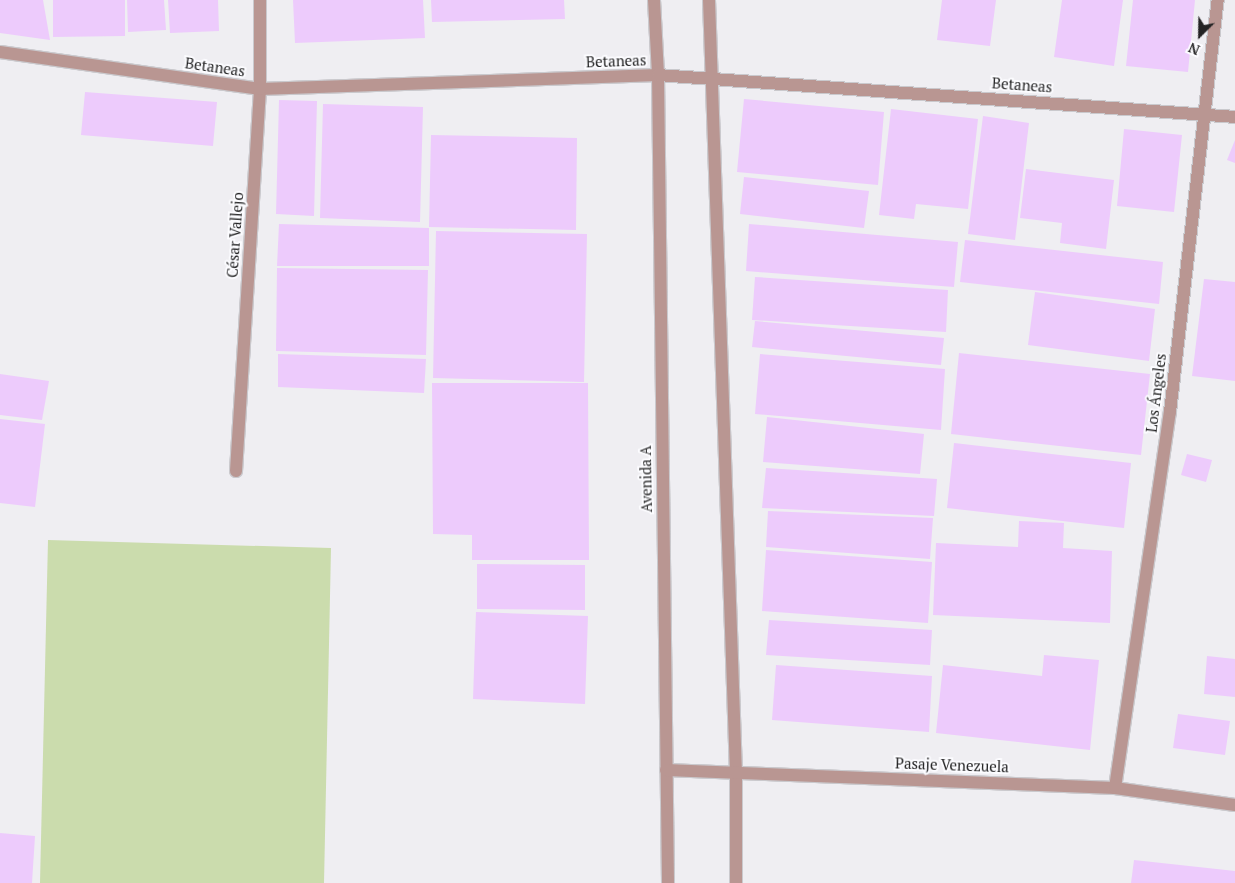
<!DOCTYPE html>
<meta charset="utf-8">
<style>
body{margin:0}
#map{position:relative;width:1235px;height:883px;overflow:hidden;background:#efeef2;font-family:"PT Serif",serif}
div>[style]{position:absolute}
.green>*{inset:0;background:#cbdcad}
.building>*{inset:0;background:#edcbfc}
.roads{filter:drop-shadow(1px 0 #cac9cd) drop-shadow(-1px 0 #cac9cd) drop-shadow(0 1px #cac9cd) drop-shadow(0 -1px #cac9cd)}
.minor>*{height:12px;margin:-6px;padding:0 6px;transform-origin:6px;border-radius:6px;background:#b99692}
span{translate:-50% -50%;white-space:nowrap;text-align:center;line-height:1.15;-webkit-text-stroke:4px #fcfcff;paint-order:stroke}
.street-label{font-size:15px;color:#232324}
.north{position:absolute;left:1175px;top:10px;width:50px;height:50px;-webkit-text-stroke:4px #fcfcff;paint-order:stroke;rotate:203deg;font-size:14px;font-weight:700;line-height:20px;text-align:center;color:#232324}
.north::after{content:'';display:block;margin:auto;width:18px;height:22px;background:#232324;clip-path:polygon(50% 0,100% 100%,50% 72%,0 100%)}
</style>
<div id="map">
<div class="green">
<i style="clip-path:polygon(48px 540px,331px 548px,324px 883px,40px 883px)"></i>
</div>
<div class="building">
<i style="clip-path:polygon(0 0,43px 0,50px 40px,0 33px)"></i>
<i style="clip-path:polygon(53px 0,125px 0,125px 36px,53px 37px)"></i>
<i style="clip-path:polygon(127px 0,164px 0,166px 30px,128px 32px)"></i>
<i style="clip-path:polygon(168px 0,218px 0,219px 31px,170px 33px)"></i>
<i style="clip-path:polygon(293px 0,423px 0,425px 38px,295px 43px)"></i>
<i style="clip-path:polygon(431px 0,564px 0,565px 19px,432px 22px)"></i>
<i style="clip-path:polygon(942px 0,996px 0,990px 46px,937px 40px)"></i>
<i style="clip-path:polygon(1062px 0,1123px 0,1114px 66px,1054px 57px)"></i>
<i style="clip-path:polygon(1133px 0,1195px 0,1188px 72px,1126px 66px)"></i>
<i style="clip-path:polygon(85px 92px,217px 102px,213px 146px,81px 135px)"></i>
<i style="clip-path:polygon(744px 99px,884px 112px,878px 185px,737px 172px)"></i>
<i style="clip-path:polygon(279px 100px,317px 101px,314px 216px,276px 214px)"></i>
<i style="clip-path:polygon(323px 104px,423px 107px,420px 222px,320px 218px)"></i>
<i style="clip-path:polygon(891px 109px,978px 119px,968px 209px,916px 204px,914px 219px,879px 215px)"></i>
<i style="clip-path:polygon(983px 116px,1029px 123px,1015px 240px,968px 234px)"></i>
<i style="clip-path:polygon(1124px 129px,1182px 135px,1174px 212px,1117px 206px)"></i>
<i style="clip-path:polygon(431px 135px,577px 138px,576px 230px,429px 227px)"></i>
<i style="clip-path:polygon(1235px 140px,1235px 163px,1227px 160px)"></i>
<i style="clip-path:polygon(1026px 169px,1114px 180px,1106px 249px,1060px 243px,1062px 223px,1020px 218px)"></i>
<i style="clip-path:polygon(744px 177px,869px 191px,864px 228px,740px 214px)"></i>
<i style="clip-path:polygon(279px 224px,429px 228px,429px 266px,277px 266px)"></i>
<i style="clip-path:polygon(749px 224px,958px 242px,954px 287px,746px 271px)"></i>
<i style="clip-path:polygon(436px 231px,587px 234px,584px 382px,433px 378px)"></i>
<i style="clip-path:polygon(965px 240px,1163px 262px,1159px 304px,960px 282px)"></i>
<i style="clip-path:polygon(277px 268px,428px 270px,426px 355px,276px 351px)"></i>
<i style="clip-path:polygon(755px 277px,948px 290px,946px 332px,752px 320px)"></i>
<i style="clip-path:polygon(1204px 279px,1235px 282px,1235px 381px,1192px 376px)"></i>
<i style="clip-path:polygon(1035px 292px,1155px 309px,1149px 361px,1028px 345px)"></i>
<i style="clip-path:polygon(755px 321px,944px 338px,941px 365px,752px 347px)"></i>
<i style="clip-path:polygon(959px 353px,1150px 374px,1141px 455px,951px 434px)"></i>
<i style="clip-path:polygon(278px 354px,426px 359px,424px 393px,278px 387px)"></i>
<i style="clip-path:polygon(760px 354px,945px 369px,941px 430px,755px 414px)"></i>
<i style="clip-path:polygon(0 374px,49px 381px,42px 420px,0 415px)"></i>
<i style="clip-path:polygon(432px 383px,588px 383px,589px 560px,472px 560px,472px 535px,433px 534px)"></i>
<i style="clip-path:polygon(767px 417px,924px 434px,920px 474px,763px 462px)"></i>
<i style="clip-path:polygon(0 419px,45px 424px,35px 507px,0 503px)"></i>
<i style="clip-path:polygon(954px 443px,1131px 463px,1124px 528px,947px 508px)"></i>
<i style="clip-path:polygon(1187px 454px,1212px 460px,1206px 482px,1181px 475px)"></i>
<i style="clip-path:polygon(766px 468px,937px 479px,934px 516px,762px 508px)"></i>
<i style="clip-path:polygon(768px 511px,933px 518px,930px 559px,766px 547px)"></i>
<i style="clip-path:polygon(1019px 521px,1064px 523px,1063px 548px,1112px 551px,1110px 623px,933px 615px,936px 543px,1018px 547px)"></i>
<i style="clip-path:polygon(766px 550px,932px 562px,928px 623px,762px 611px)"></i>
<i style="clip-path:polygon(477px 564px,585px 565px,585px 610px,477px 609px)"></i>
<i style="clip-path:polygon(476px 612px,588px 616px,585px 704px,473px 699px)"></i>
<i style="clip-path:polygon(769px 620px,932px 630px,930px 665px,766px 655px)"></i>
<i style="clip-path:polygon(1044px 655px,1099px 660px,1090px 750px,936px 733px,943px 665px,1042px 676px)"></i>
<i style="clip-path:polygon(1207px 656px,1235px 659px,1235px 697px,1204px 694px)"></i>
<i style="clip-path:polygon(776px 665px,932px 676px,929px 732px,772px 720px)"></i>
<i style="clip-path:polygon(1178px 714px,1230px 721px,1225px 755px,1173px 748px)"></i>
<i style="clip-path:polygon(0 833px,35px 836px,32px 883px,0 883px)"></i>
<i style="clip-path:polygon(1134px 860px,1235px 871px,1235px 883px,1131px 883px)"></i>
</div>
<div class="roads">
<div class="minor">
<i style="left:654px;top:0;width:75px;rotate:86.9deg"></i>
<i style="left:658px;top:75px;width:808px;rotate:89.29deg"></i>
<i style="left:709px;top:0;width:772px;rotate:88deg"></i>
<i style="left:736px;top:772px;width:111px;rotate:90deg"></i>
<i style="left:0;top:52px;width:263px;rotate:8.1deg"></i>
<i style="left:260px;top:89px;width:398px;rotate:-2deg"></i>
<i style="left:658px;top:75px;width:579px;rotate:4.16deg"></i>
<i style="left:236px;top:471px;width:383px;rotate:-86.4deg"></i>
<i style="left:260px;top:89px;width:89px;rotate:-90deg"></i>
<i style="left:666px;top:770px;width:449px;rotate:2.3deg"></i>
<i style="left:1115px;top:788px;width:121px;rotate:8.1deg"></i>
<i style="left:1115px;top:788px;width:380px;rotate:-81.7deg"></i>
<i style="left:1170px;top:412px;width:415px;rotate:-83.4deg"></i>
</div>
</div>
<div class="street-label">
<span style="left:616px;top:61px;rotate:-2deg">Betaneas</span>
<span style="left:215px;top:67px;rotate:8deg">Betaneas</span>
<span style="left:1022px;top:85px;rotate:4deg">Betaneas</span>
<span style="left:235px;top:235px;rotate:-86deg">César Vallejo</span>
<span style="left:1156px;top:393px;rotate:-83deg">Los Ángeles</span>
<span style="left:646px;top:479px;rotate:-91deg">Avenida A</span>
<span style="left:952px;top:765px;rotate:2deg">Pasaje Venezuela</span>
</div>
<div class="north">N</div>
</div>
